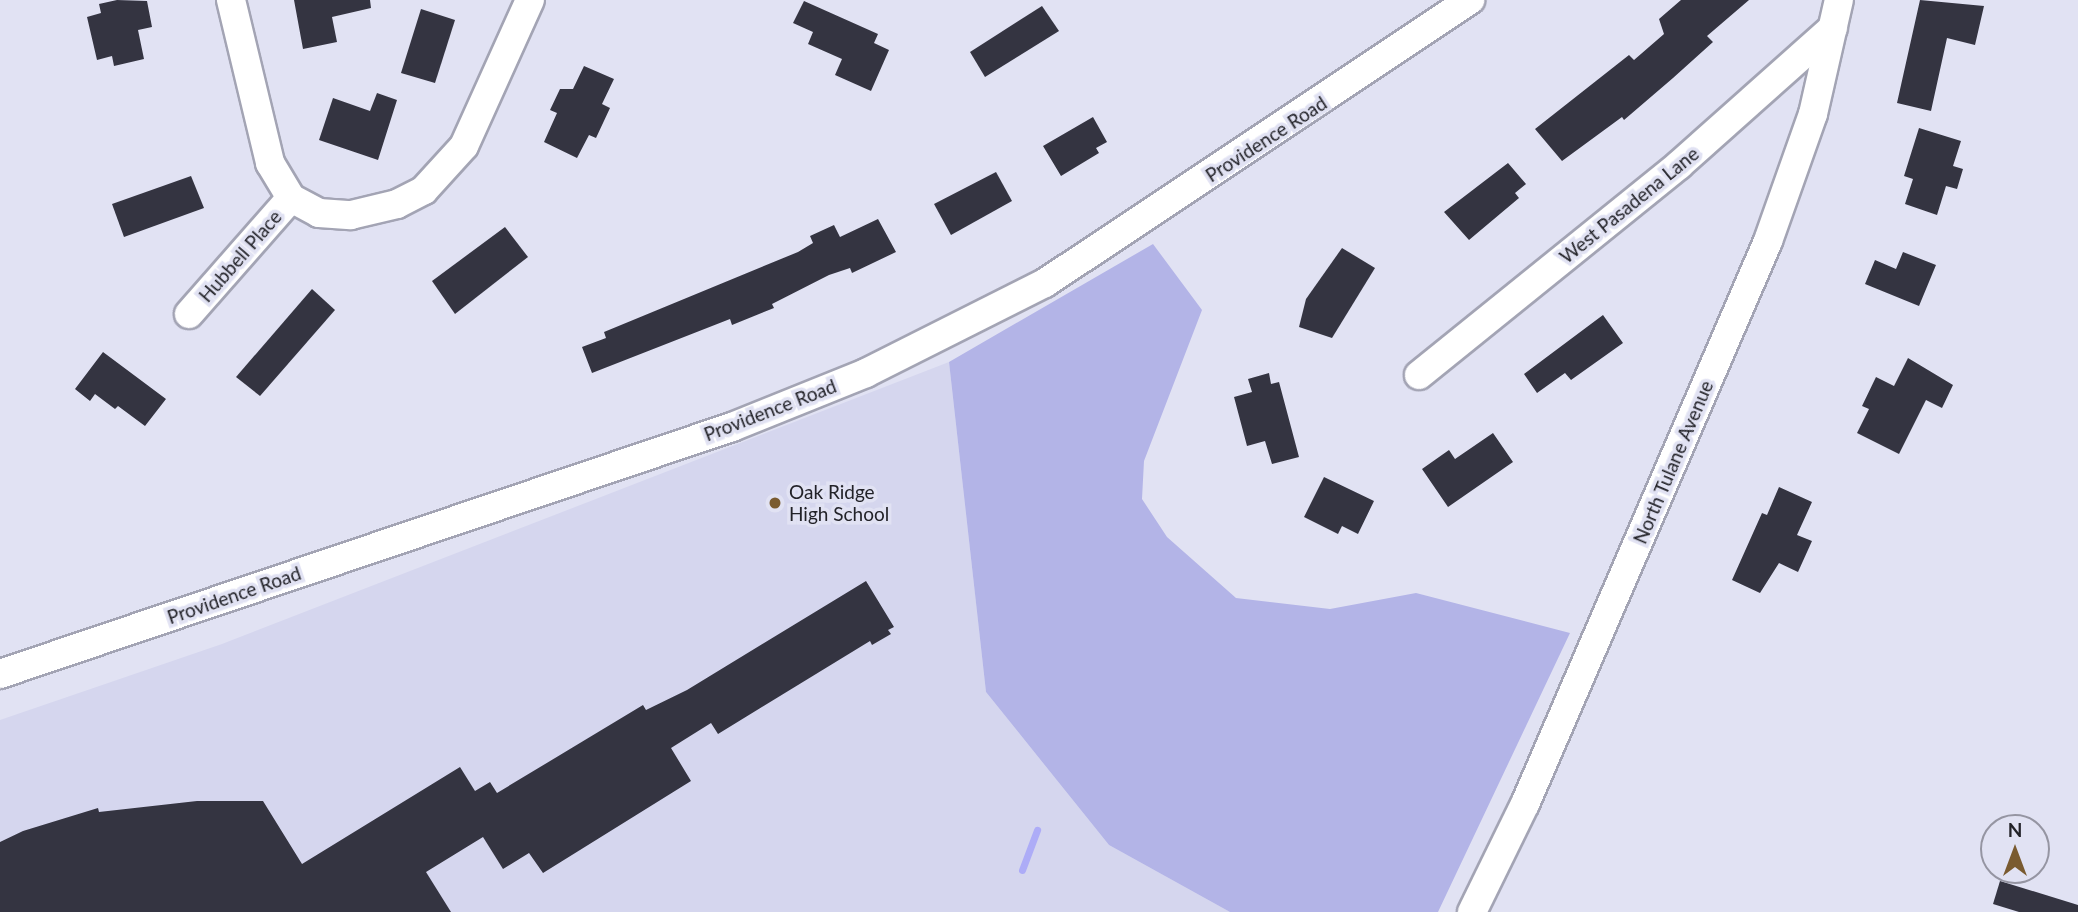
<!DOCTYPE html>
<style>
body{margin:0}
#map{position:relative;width:2078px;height:912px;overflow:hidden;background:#e1e2f3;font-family:Lato,sans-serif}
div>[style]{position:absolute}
.built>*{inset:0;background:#d5d6ee}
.green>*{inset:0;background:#b3b4e7}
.stream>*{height:7px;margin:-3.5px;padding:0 3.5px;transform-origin:3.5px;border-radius:3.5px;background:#adacf7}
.building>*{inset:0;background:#343441}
.roads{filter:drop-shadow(2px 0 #a3a4b4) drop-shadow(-2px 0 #a3a4b4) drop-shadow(0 2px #a3a4b4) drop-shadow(0 -2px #a3a4b4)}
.minor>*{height:28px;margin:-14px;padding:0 14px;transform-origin:14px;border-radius:14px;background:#fff}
.dots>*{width:19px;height:19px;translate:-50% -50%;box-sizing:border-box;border:4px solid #e1e2f3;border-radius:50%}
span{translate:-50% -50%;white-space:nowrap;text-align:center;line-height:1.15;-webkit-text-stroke:7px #e1e2f3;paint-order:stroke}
.street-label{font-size:19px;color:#222228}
.poi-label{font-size:19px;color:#222228}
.left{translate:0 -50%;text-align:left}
.north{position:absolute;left:1980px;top:814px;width:70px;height:70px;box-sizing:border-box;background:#e1e2f3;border:2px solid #9595a2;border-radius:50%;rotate:0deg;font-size:19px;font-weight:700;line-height:28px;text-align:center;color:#222228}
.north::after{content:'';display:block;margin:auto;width:24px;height:32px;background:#7a5b30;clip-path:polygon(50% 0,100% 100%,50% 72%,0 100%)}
</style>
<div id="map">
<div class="built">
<i style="clip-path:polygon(949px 362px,986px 692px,1109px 845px,1230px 912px,0 912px,0 720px,222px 644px)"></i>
</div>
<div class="green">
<i style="clip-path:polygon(1153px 244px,1202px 310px,1144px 461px,1142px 499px,1167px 537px,1236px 598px,1330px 609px,1416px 593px,1570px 633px,1438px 912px,1230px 912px,1109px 845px,986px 692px,949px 362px)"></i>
</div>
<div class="stream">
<i style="left:1022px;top:870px;width:43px;rotate:-69.4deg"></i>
</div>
<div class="building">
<i style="clip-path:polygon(117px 0,147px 1px,152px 27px,138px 30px,144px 59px,114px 66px,112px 56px,97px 60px,87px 17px,101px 13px,99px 4px)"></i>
<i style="clip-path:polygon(294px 0,370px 0,371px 8px,332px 17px,337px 42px,303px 49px)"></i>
<i style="clip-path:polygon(1681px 0,1749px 0,1707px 36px,1713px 42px,1673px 78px,1624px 120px,1622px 117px,1562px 161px,1535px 129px,1629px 55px,1634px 60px,1664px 34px,1659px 19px)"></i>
<i style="clip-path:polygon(1920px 0,1984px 6px,1975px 45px,1947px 38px,1931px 111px,1897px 103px)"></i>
<i style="clip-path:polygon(804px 1px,878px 34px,874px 43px,889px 50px,871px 91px,835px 75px,842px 59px,808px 44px,813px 32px,793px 23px)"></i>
<i style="clip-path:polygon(1042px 6px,1059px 31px,985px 77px,970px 52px)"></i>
<i style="clip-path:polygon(421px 9px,455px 20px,435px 83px,401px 73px)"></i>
<i style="clip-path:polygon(584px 66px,614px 79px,602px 104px,610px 108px,596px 138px,589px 135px,577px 158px,544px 142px,557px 113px,550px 110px,560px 89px,573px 89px)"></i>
<i style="clip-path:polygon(377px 93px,397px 100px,378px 160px,319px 140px,333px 98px,370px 111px)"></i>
<i style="clip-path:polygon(1093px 117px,1107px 142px,1096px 148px,1099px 153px,1061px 176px,1043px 146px)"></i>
<i style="clip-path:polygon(1919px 128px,1961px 141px,1953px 166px,1963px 169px,1957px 189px,1946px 186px,1937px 215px,1905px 204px,1913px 179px,1904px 176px)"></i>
<i style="clip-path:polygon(1508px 163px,1526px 184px,1515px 193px,1519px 198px,1469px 240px,1444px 212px)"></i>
<i style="clip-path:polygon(996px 172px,1012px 201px,951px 235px,934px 204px)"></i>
<i style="clip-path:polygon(191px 176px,204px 208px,124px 237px,112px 204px)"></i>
<i style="clip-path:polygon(878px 219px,896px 252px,852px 273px,850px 268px,829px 275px,772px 304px,774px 308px,732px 325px,730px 319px,592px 373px,582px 347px,606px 338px,604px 332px,798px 252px,813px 243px,810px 236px,834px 225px,840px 237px)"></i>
<i style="clip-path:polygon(505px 227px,528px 257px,455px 314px,432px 281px)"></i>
<i style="clip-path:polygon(1342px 248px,1375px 268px,1332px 338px,1299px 327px,1306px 299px)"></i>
<i style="clip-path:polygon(1903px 252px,1936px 265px,1919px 306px,1865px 284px,1875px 260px,1896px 269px)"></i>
<i style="clip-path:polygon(312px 289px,335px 310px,260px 396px,236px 377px)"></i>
<i style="clip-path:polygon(1603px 315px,1623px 343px,1571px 380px,1565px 373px,1537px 393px,1524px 374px)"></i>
<i style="clip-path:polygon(103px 352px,166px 399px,145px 426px,118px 406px,115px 409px,95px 394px,90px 401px,75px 389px)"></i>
<i style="clip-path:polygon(1908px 358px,1953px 385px,1942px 408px,1926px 400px,1899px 454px,1857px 433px,1869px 409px,1862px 406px,1876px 377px,1894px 386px)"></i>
<i style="clip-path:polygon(1269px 373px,1271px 384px,1279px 382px,1299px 457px,1272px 464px,1265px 441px,1247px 446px,1234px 397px,1252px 392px,1248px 379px)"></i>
<i style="clip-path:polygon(1493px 433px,1513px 462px,1448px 507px,1422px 469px,1449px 450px,1455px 459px)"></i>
<i style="clip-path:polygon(1324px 477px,1374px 501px,1358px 534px,1342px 526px,1338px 534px,1304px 517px)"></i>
<i style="clip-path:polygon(1779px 487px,1812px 502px,1797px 535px,1812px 541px,1798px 572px,1779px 563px,1760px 593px,1732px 580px,1762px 513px,1767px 515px)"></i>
<i style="clip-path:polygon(866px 581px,894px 627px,888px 630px,891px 634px,872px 645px,870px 641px,718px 734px,711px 723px,671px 748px,691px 781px,543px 873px,529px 853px,503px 869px,483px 837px,426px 872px,451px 912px,0 912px,0 842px,23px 831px,98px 808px,99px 812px,197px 801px,263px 801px,302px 864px,460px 767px,475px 791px,490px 782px,497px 793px,643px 705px,646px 710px,687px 690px)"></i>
<i style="clip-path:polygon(2000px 881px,2078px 905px,2078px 912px,2019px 912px,1993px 904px)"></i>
</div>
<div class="roads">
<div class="minor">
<i style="left:231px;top:0;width:168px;rotate:76.5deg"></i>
<i style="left:270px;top:163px;width:41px;rotate:59deg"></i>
<i style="left:291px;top:198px;width:32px;rotate:28deg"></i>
<i style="left:319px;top:213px;width:32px;rotate:4deg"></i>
<i style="left:351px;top:215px;width:47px;rotate:-13.4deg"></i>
<i style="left:397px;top:204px;width:30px;rotate:-27deg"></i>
<i style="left:424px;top:190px;width:59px;rotate:-47.7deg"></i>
<i style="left:464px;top:146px;width:160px;rotate:-65.7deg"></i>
<i style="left:189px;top:314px;width:154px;rotate:-48.7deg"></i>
<i style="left:1419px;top:375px;width:334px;rotate:-38.9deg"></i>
<i style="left:1679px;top:165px;width:206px;rotate:-41.7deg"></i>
<i style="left:0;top:674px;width:773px;rotate:-18.65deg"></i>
<i style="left:732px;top:427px;width:144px;rotate:-21.9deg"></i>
<i style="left:866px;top:373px;width:200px;rotate:-26.7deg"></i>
<i style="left:1045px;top:283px;width:511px;rotate:-33.66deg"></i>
<i style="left:1472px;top:912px;width:120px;rotate:-63.9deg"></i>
<i style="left:1525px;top:804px;width:613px;rotate:-66.65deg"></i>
<i style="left:1768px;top:241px;width:135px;rotate:-70.5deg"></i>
<i style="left:1813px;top:114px;width:117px;rotate:-77.2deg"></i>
</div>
</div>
<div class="dots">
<i style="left:775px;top:503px;background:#7a5b30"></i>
</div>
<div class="street-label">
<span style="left:1266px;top:139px;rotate:-33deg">Providence Road</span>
<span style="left:1629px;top:205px;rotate:-39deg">West Pasadena Lane</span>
<span style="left:240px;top:256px;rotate:-49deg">Hubbell Place</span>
<span style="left:770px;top:410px;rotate:-21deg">Providence Road</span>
<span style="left:1673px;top:462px;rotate:-67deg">North Tulane Avenue</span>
<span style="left:234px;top:595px;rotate:-19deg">Providence Road</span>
</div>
<div class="poi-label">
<span class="left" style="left:789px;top:503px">Oak Ridge<br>High School</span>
</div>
<div class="north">N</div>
</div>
